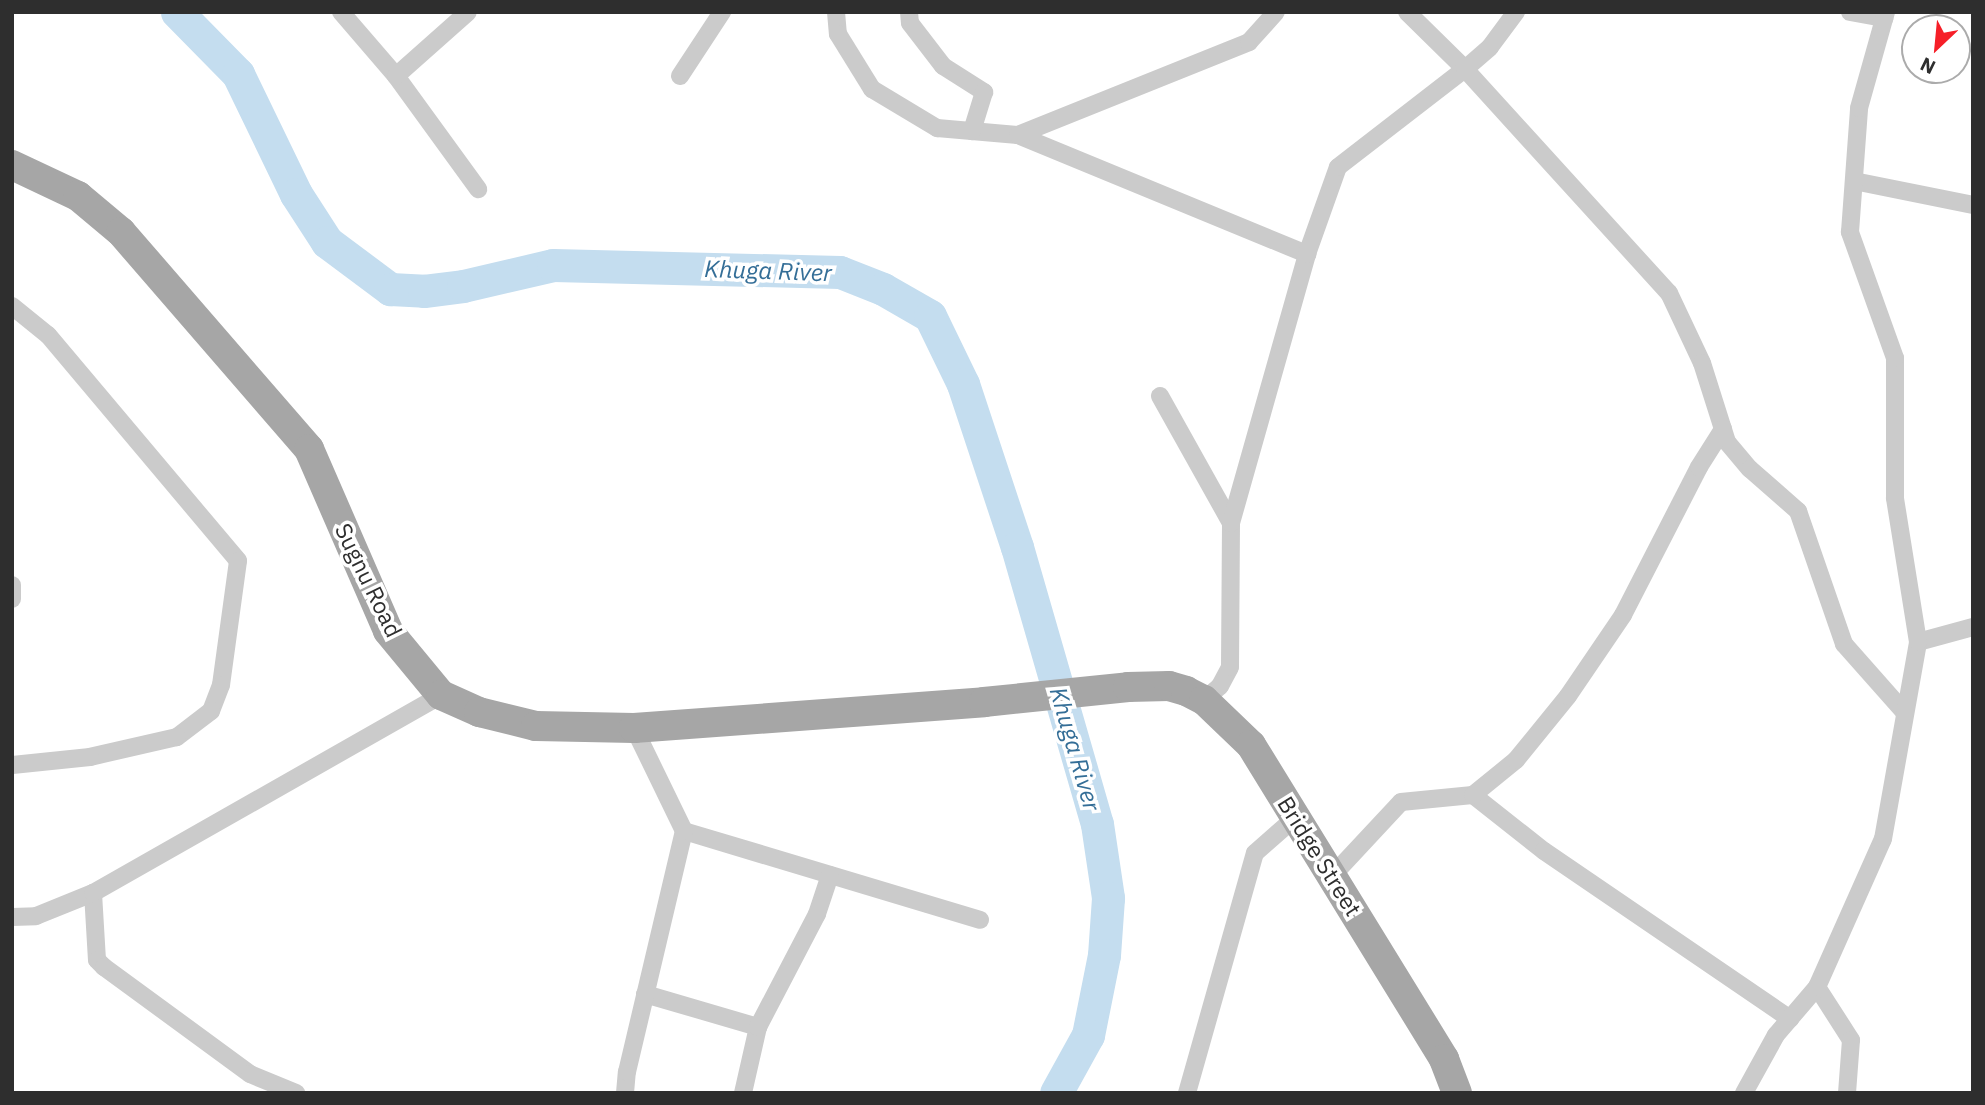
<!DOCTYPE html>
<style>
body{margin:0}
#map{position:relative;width:1985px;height:1105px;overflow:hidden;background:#fff;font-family:"IBM Plex Sans",sans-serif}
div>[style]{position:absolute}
.river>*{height:33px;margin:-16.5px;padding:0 16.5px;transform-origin:16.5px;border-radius:16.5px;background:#c4ddef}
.street>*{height:18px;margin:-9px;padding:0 9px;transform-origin:9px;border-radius:9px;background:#cbcbcb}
.primary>*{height:30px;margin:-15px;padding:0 15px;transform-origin:15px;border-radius:15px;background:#a6a6a6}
span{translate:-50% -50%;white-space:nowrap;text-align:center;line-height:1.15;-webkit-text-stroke:7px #fff;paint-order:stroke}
.street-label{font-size:23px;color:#2e2e2e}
.water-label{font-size:24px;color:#346e97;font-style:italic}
.frame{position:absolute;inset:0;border:14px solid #2e2e2e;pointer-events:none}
.north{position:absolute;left:1901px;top:14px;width:70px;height:70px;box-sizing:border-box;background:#fff;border:2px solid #ababab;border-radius:50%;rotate:206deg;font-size:19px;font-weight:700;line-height:28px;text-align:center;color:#2e2e2e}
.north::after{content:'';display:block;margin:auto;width:24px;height:32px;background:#f61f28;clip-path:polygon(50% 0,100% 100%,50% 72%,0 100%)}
</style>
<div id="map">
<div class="river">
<i style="left:177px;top:12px;width:87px;rotate:45.5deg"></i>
<i style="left:238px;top:74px;width:133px;rotate:64.2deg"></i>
<i style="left:296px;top:194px;width:57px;rotate:57.1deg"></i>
<i style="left:327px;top:242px;width:79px;rotate:36.7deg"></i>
<i style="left:390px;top:289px;width:34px;rotate:3deg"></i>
<i style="left:424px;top:291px;width:39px;rotate:-7deg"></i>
<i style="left:463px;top:286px;width:92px;rotate:-13.1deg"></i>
<i style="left:553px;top:265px;width:287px;rotate:1.4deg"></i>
<i style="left:840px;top:272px;width:46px;rotate:21.6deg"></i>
<i style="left:883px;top:289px;width:54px;rotate:29.9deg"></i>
<i style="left:930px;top:316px;width:76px;rotate:64.1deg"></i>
<i style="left:963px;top:384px;width:172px;rotate:71.7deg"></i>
<i style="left:1017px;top:547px;width:288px;rotate:73.9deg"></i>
<i style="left:1097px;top:824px;width:75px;rotate:81.5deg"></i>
<i style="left:1108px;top:898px;width:57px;rotate:94deg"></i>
<i style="left:1104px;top:955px;width:82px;rotate:101.3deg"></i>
<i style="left:1088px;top:1035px;width:66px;rotate:118.9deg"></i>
</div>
<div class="street">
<i style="left:341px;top:12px;width:84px;rotate:49.3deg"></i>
<i style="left:396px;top:76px;width:140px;rotate:54deg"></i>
<i style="left:836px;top:12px;width:22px;rotate:85deg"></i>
<i style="left:838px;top:34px;width:65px;rotate:58.3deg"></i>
<i style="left:872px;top:89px;width:76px;rotate:31deg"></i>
<i style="left:937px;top:128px;width:81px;rotate:4.9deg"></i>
<i style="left:1018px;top:135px;width:313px;rotate:22.4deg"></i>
<i style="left:909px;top:12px;width:11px;rotate:85deg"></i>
<i style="left:910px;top:23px;width:54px;rotate:52.5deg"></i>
<i style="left:943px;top:66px;width:49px;rotate:32.4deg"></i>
<i style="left:984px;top:92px;width:41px;rotate:107.1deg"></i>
<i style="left:1407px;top:12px;width:81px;rotate:44.5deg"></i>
<i style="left:1465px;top:69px;width:303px;rotate:47.7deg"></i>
<i style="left:1669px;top:293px;width:77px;rotate:64.8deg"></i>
<i style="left:1702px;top:363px;width:83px;rotate:72.4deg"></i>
<i style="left:1727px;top:442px;width:35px;rotate:50deg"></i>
<i style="left:1750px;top:469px;width:64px;rotate:41.2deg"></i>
<i style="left:1798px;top:511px;width:141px;rotate:70.9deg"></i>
<i style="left:1844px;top:644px;width:92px;rotate:48.5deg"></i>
<i style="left:1850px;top:12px;width:35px;rotate:10deg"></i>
<i style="left:396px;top:76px;width:96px;rotate:-41.6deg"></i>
<i style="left:680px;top:76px;width:77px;rotate:-56.7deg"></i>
<i style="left:1018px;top:135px;width:249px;rotate:-21.9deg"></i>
<i style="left:1249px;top:42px;width:40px;rotate:-48deg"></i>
<i style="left:1854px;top:181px;width:121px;rotate:11.4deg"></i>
<i style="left:12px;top:306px;width:46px;rotate:38.9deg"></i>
<i style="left:48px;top:335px;width:295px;rotate:49.9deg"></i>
<i style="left:238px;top:561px;width:125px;rotate:97.8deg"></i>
<i style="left:221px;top:685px;width:28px;rotate:111deg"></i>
<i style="left:211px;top:711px;width:43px;rotate:142.6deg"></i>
<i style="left:177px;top:737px;width:89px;rotate:167.1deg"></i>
<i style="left:90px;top:757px;width:78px;rotate:174.1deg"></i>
<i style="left:1160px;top:396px;width:145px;rotate:60.8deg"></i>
<i style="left:12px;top:585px;width:14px;rotate:90deg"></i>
<i style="left:1918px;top:642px;width:57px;rotate:-15.3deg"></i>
<i style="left:1204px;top:700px;width:21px;rotate:-41deg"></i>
<i style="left:1220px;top:686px;width:21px;rotate:-62deg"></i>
<i style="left:1230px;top:667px;width:144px;rotate:-89.6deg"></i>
<i style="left:1231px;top:523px;width:280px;rotate:-74.2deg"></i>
<i style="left:1307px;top:254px;width:92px;rotate:-70.4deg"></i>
<i style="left:1338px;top:167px;width:160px;rotate:-37.7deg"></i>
<i style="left:1465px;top:69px;width:33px;rotate:-41deg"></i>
<i style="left:1490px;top:47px;width:44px;rotate:-53.4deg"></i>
<i style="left:1473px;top:795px;width:90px;rotate:38.3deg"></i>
<i style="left:1544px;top:851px;width:298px;rotate:34.3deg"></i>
<i style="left:684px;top:831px;width:309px;rotate:16.7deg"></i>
<i style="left:1332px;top:876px;width:101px;rotate:-47deg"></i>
<i style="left:1401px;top:802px;width:72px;rotate:-5.6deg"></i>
<i style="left:1473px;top:795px;width:55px;rotate:-39.1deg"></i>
<i style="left:1516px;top:760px;width:82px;rotate:-50.9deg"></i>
<i style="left:1568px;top:696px;width:98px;rotate:-55.8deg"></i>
<i style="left:1623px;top:615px;width:166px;rotate:-62.8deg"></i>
<i style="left:1699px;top:467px;width:45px;rotate:-57.7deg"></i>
<i style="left:93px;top:893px;width:67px;rotate:86.6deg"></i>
<i style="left:97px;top:960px;width:10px;rotate:45deg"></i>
<i style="left:104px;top:967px;width:181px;rotate:36.2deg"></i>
<i style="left:250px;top:1074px;width:50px;rotate:22.4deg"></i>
<i style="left:12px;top:917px;width:24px;rotate:-2deg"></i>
<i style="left:36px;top:916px;width:61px;rotate:-22deg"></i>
<i style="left:93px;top:893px;width:400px;rotate:-29.6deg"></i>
<i style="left:1817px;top:987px;width:63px;rotate:57.3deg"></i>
<i style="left:1851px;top:1040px;width:53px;rotate:94.3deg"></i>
<i style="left:645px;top:994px;width:118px;rotate:16.3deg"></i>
<i style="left:625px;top:1093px;width:21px;rotate:-85deg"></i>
<i style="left:627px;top:1072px;width:248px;rotate:-76.7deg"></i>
<i style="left:684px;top:831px;width:114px;rotate:-115.9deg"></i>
<i style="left:743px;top:1093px;width:68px;rotate:-77.2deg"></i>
<i style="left:758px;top:1027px;width:127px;rotate:-62.4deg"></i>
<i style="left:817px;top:914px;width:41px;rotate:-71.6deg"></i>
<i style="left:1187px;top:1093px;width:249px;rotate:-74.2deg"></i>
<i style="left:1255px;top:853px;width:55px;rotate:-41.3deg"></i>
<i style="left:1744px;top:1093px;width:66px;rotate:-61.1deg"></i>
<i style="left:1776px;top:1035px;width:63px;rotate:-49.5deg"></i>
<i style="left:1817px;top:987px;width:162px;rotate:-66deg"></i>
<i style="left:1883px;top:839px;width:200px;rotate:-79.9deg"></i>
<i style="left:1918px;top:642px;width:146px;rotate:-99.1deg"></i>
<i style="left:1895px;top:498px;width:140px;rotate:-90deg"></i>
<i style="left:1895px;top:358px;width:134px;rotate:-109.7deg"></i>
<i style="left:1850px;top:232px;width:124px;rotate:-85.8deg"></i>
<i style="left:1859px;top:108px;width:100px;rotate:-74.3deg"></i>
</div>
<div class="primary">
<i style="left:12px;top:165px;width:73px;rotate:25.2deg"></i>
<i style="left:78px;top:196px;width:56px;rotate:39.9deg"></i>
<i style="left:121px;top:232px;width:287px;rotate:49.1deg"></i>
<i style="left:309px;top:449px;width:198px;rotate:66.5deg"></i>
<i style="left:388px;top:631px;width:83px;rotate:50.4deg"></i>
<i style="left:441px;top:695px;width:42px;rotate:24.1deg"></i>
<i style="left:479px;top:712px;width:59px;rotate:13.8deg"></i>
<i style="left:536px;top:726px;width:98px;rotate:1.2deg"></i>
<i style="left:634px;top:728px;width:351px;rotate:-4.2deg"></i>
<i style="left:984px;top:702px;width:145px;rotate:-5.9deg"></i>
<i style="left:1128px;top:687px;width:41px;rotate:-1.4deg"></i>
<i style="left:1169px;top:686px;width:18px;rotate:16deg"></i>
<i style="left:1186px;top:691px;width:20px;rotate:27deg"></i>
<i style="left:1204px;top:700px;width:65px;rotate:43.8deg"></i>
<i style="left:1251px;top:745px;width:369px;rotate:58.4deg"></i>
<i style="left:1444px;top:1059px;width:36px;rotate:69deg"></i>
</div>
<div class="street-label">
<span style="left:369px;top:580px;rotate:64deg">Sugnu Road</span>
<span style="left:1320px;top:856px;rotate:58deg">Bridge Street</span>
</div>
<div class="water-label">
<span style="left:768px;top:271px;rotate:2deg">Khuga River</span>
<span style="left:1075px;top:749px;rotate:74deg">Khuga River</span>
</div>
<div class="frame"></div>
<div class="north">N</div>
</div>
